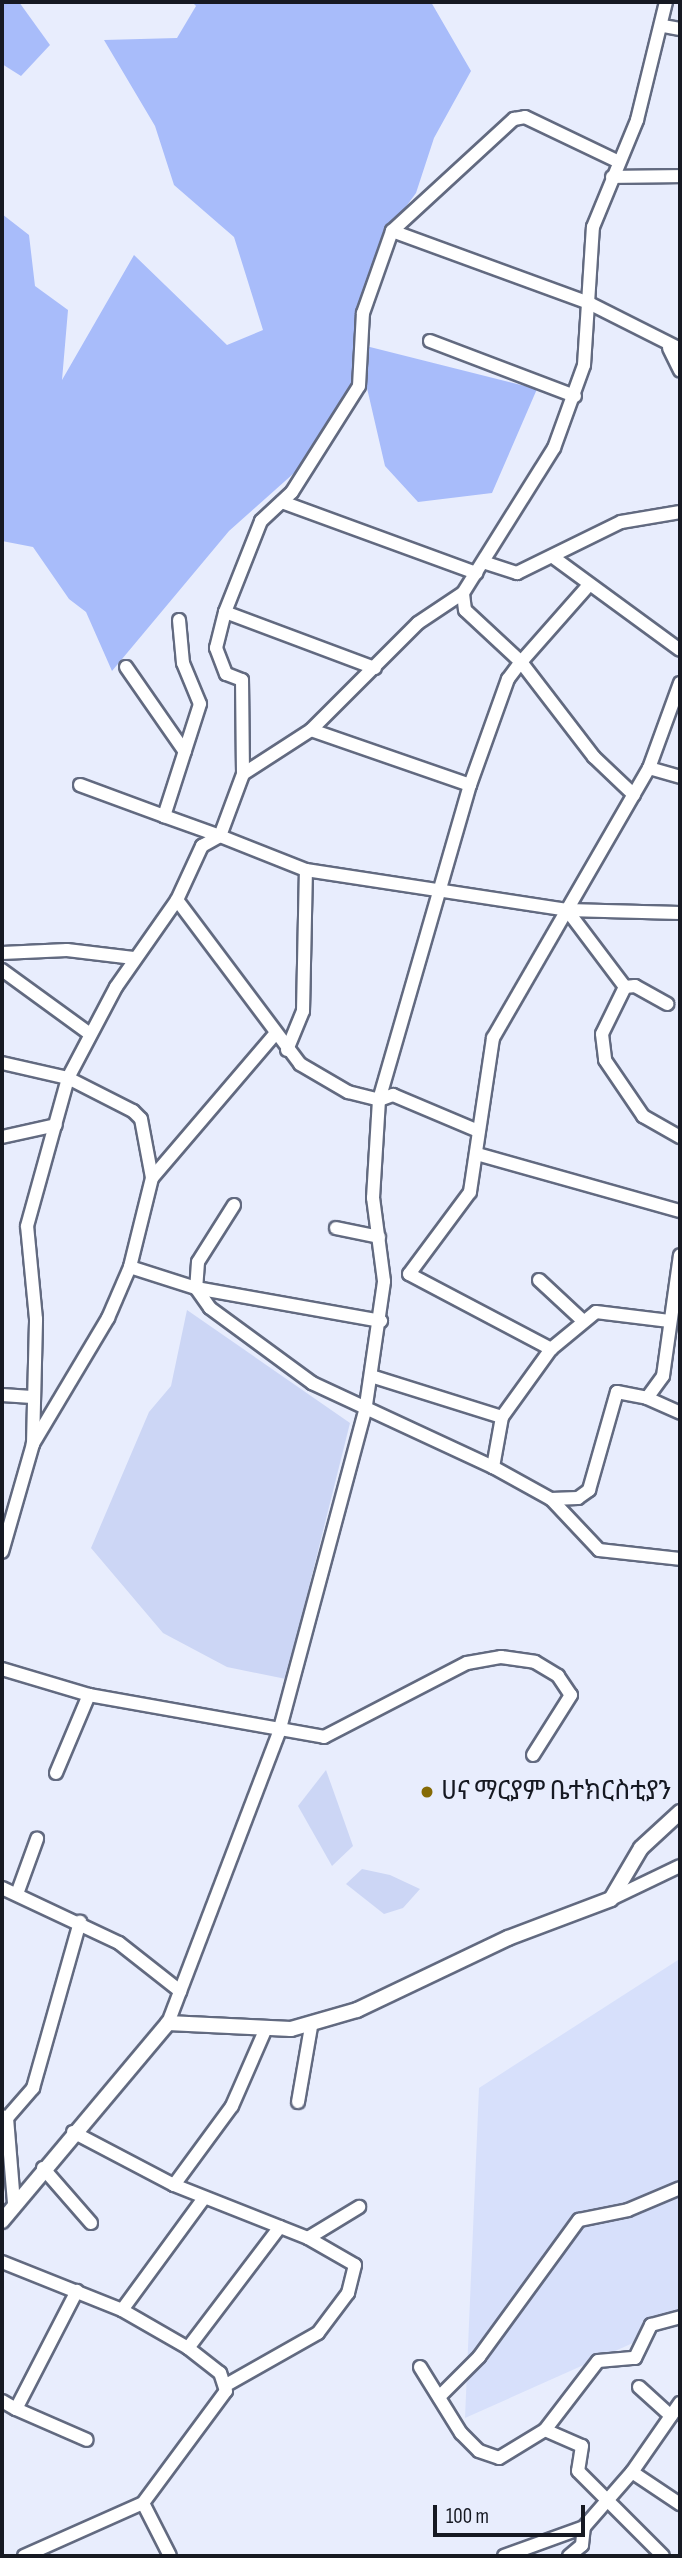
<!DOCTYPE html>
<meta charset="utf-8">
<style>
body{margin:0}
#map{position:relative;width:682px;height:2558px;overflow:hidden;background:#e8edfd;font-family:"Sofia Sans Condensed","Noto Sans Ethiopic",sans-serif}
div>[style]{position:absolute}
.built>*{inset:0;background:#d7e0fb}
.green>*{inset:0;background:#ccd6f5}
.forest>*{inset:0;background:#a8bcfa}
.roads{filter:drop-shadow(2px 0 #626a80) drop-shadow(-2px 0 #626a80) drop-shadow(0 2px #626a80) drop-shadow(0 -2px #626a80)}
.minor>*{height:12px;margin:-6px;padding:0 6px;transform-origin:6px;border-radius:6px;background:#fff}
.tertiary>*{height:14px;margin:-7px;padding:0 7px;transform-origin:7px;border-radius:7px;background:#fff}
.dots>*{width:19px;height:19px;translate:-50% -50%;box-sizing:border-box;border:4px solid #e8edfd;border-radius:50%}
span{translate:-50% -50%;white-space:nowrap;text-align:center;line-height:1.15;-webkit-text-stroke:6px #e8edfd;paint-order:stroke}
.poi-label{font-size:26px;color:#161922}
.left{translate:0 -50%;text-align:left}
.frame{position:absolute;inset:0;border:4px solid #161922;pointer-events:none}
.scale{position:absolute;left:433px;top:2505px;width:152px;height:32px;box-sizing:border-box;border:4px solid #161922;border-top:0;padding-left:9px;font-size:21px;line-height:24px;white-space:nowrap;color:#161922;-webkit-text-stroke:5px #e8edfd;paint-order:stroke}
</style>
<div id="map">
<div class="built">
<i style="clip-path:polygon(680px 1843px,680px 2322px,465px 2418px,479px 2088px,678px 1960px)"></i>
</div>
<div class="green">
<i style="clip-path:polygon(187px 1310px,350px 1423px,286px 1679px,227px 1667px,163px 1633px,91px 1548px,149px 1412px,171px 1386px)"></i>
<i style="clip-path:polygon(326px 1770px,353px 1846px,332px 1866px,298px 1806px)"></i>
<i style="clip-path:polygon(362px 1869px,390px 1875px,420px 1889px,403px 1908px,384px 1914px,346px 1884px)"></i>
</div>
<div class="forest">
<i style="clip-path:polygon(2px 2px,19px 2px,50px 45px,21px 76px,2px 64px)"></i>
<i style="clip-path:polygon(192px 2px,431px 2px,471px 71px,434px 138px,416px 193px,385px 235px,356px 309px,354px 343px,537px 389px,492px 493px,418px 502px,385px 466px,367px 388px,321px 449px,229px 531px,112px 671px,86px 612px,69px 599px,33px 547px,2px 541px,2px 214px,29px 235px,35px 286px,68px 310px,62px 380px,134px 255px,227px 345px,263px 330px,234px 237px,174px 185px,155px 126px,104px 40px,177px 38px,196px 6px)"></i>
</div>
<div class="roads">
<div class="minor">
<i style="left:663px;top:26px;width:17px;rotate:10deg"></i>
<i style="left:612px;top:177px;width:68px;rotate:-0.8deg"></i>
<i style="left:392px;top:231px;width:210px;rotate:20.1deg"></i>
<i style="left:589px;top:303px;width:102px;rotate:26.8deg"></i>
<i style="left:430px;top:341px;width:155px;rotate:20.8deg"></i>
<i style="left:669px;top:348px;width:25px;rotate:64deg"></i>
<i style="left:282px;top:502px;width:207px;rotate:20.1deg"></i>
<i style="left:553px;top:557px;width:157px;rotate:36.2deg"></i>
<i style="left:483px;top:562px;width:36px;rotate:18deg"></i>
<i style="left:517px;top:573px;width:116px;rotate:-26.1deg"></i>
<i style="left:621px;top:522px;width:60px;rotate:-9.6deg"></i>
<i style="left:588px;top:586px;width:101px;rotate:131.4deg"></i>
<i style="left:521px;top:662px;width:120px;rotate:52.5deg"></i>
<i style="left:594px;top:757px;width:55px;rotate:43.5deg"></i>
<i style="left:225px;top:612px;width:98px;rotate:-68.4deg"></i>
<i style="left:261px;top:521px;width:42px;rotate:-43.1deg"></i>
<i style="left:292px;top:492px;width:125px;rotate:-57.7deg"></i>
<i style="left:359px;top:386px;width:73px;rotate:-86.9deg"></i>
<i style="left:363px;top:313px;width:87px;rotate:-70.5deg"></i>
<i style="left:392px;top:231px;width:166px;rotate:-42.6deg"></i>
<i style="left:514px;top:119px;width:11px;rotate:-10deg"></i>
<i style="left:525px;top:117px;width:104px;rotate:25.6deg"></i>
<i style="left:179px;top:620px;width:43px;rotate:84.7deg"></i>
<i style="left:183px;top:663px;width:44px;rotate:67.5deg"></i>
<i style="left:200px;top:704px;width:118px;rotate:107.8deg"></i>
<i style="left:164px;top:816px;width:59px;rotate:19.7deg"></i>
<i style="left:220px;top:836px;width:66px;rotate:-69.6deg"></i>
<i style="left:243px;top:774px;width:81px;rotate:-32.9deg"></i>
<i style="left:126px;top:667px;width:103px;rotate:55.2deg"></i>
<i style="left:680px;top:683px;width:90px;rotate:110deg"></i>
<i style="left:649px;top:768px;width:164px;rotate:120deg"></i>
<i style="left:567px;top:910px;width:113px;rotate:1.5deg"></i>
<i style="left:649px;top:768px;width:32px;rotate:16deg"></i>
<i style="left:243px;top:774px;width:94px;rotate:-90.6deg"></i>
<i style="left:242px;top:680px;width:17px;rotate:-159deg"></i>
<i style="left:226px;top:674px;width:28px;rotate:-111deg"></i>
<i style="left:216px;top:648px;width:37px;rotate:-76deg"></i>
<i style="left:225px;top:612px;width:160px;rotate:20.5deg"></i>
<i style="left:80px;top:785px;width:90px;rotate:20.3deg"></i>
<i style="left:470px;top:785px;width:168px;rotate:-160.9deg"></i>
<i style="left:311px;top:730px;width:151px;rotate:-45deg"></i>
<i style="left:418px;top:623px;width:54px;rotate:-33.7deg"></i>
<i style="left:463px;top:593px;width:171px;rotate:-57.9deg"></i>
<i style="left:554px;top:448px;width:88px;rotate:-70.1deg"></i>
<i style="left:584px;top:365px;width:138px;rotate:-86.3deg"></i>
<i style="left:593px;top:227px;width:116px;rotate:-67.6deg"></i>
<i style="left:637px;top:120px;width:122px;rotate:-76.2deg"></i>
<i style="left:177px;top:900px;width:205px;rotate:53.1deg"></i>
<i style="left:300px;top:1064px;width:56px;rotate:30.3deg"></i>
<i style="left:348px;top:1092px;width:32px;rotate:14deg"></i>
<i style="left:379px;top:1100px;width:15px;rotate:-20deg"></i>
<i style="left:393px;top:1095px;width:90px;rotate:22.9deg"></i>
<i style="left:567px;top:910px;width:96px;rotate:53deg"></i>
<i style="left:625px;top:987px;width:52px;rotate:116.1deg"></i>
<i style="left:602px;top:1034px;width:26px;rotate:83deg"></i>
<i style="left:605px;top:1060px;width:68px;rotate:55.8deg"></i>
<i style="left:643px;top:1116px;width:43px;rotate:29.6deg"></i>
<i style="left:2px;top:953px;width:65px;rotate:-2.6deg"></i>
<i style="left:67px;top:950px;width:67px;rotate:6.8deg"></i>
<i style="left:2px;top:970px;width:109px;rotate:36deg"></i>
<i style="left:625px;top:987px;width:10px;rotate:-6deg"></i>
<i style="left:635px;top:986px;width:37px;rotate:29deg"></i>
<i style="left:287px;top:1050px;width:42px;rotate:-67.7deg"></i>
<i style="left:303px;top:1011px;width:141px;rotate:-88.8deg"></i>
<i style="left:2px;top:1063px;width:68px;rotate:12.8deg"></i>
<i style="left:68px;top:1078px;width:73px;rotate:26.9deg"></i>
<i style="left:133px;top:1111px;width:11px;rotate:45deg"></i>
<i style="left:141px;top:1119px;width:60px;rotate:79.4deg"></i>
<i style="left:152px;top:1178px;width:92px;rotate:103.9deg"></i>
<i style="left:130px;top:1267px;width:56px;rotate:113.3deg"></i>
<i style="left:108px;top:1318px;width:147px;rotate:120.8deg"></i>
<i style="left:33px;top:1444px;width:112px;rotate:106deg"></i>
<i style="left:2px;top:1137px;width:55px;rotate:-12.5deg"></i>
<i style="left:477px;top:1154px;width:211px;rotate:15.7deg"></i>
<i style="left:152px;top:1178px;width:188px;rotate:-49.5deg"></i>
<i style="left:234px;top:1205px;width:67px;rotate:122.3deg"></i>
<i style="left:198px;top:1262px;width:26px;rotate:94deg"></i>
<i style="left:196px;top:1288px;width:24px;rotate:55deg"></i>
<i style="left:210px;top:1308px;width:127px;rotate:36.3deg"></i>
<i style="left:312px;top:1383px;width:200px;rotate:24.9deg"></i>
<i style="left:336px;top:1228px;width:44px;rotate:11.8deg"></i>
<i style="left:130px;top:1267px;width:69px;rotate:17.7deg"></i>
<i style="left:196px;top:1288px;width:188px;rotate:10.1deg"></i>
<i style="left:539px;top:1280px;width:59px;rotate:42.9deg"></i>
<i style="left:551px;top:1349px;width:58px;rotate:-39.4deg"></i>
<i style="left:596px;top:1312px;width:74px;rotate:7deg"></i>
<i style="left:371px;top:1376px;width:137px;rotate:17.4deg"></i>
<i style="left:2px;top:1395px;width:30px;rotate:4deg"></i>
<i style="left:647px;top:1398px;width:36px;rotate:24deg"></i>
<i style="left:33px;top:1444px;width:125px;rotate:-88.6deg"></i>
<i style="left:36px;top:1319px;width:93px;rotate:-95.5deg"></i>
<i style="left:27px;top:1226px;width:154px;rotate:-74.5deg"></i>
<i style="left:68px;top:1078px;width:103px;rotate:-62.2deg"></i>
<i style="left:116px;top:987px;width:106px;rotate:-55deg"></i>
<i style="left:177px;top:900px;width:60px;rotate:-65.2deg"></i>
<i style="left:202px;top:846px;width:21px;rotate:-29deg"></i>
<i style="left:220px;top:836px;width:92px;rotate:21.6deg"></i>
<i style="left:306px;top:870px;width:264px;rotate:8.7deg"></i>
<i style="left:567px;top:910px;width:148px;rotate:120deg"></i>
<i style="left:493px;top:1038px;width:156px;rotate:98.5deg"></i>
<i style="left:470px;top:1192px;width:102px;rotate:126.6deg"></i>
<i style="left:409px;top:1274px;width:161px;rotate:27.8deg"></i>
<i style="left:551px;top:1349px;width:84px;rotate:125.8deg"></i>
<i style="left:502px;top:1417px;width:51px;rotate:100.2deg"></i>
<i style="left:493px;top:1467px;width:66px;rotate:28.9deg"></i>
<i style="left:551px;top:1499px;width:27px;rotate:-2deg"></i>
<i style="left:578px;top:1498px;width:14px;rotate:-36deg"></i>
<i style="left:589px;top:1490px;width:102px;rotate:-74.1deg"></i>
<i style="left:617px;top:1392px;width:31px;rotate:11deg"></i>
<i style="left:647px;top:1398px;width:27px;rotate:-54deg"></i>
<i style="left:663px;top:1376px;width:122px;rotate:-82deg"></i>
<i style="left:551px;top:1499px;width:70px;rotate:46.7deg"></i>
<i style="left:599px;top:1550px;width:81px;rotate:6.3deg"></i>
<i style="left:2px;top:1669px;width:91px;rotate:16.6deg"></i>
<i style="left:89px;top:1695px;width:239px;rotate:10.1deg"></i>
<i style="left:324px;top:1737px;width:161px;rotate:-27.4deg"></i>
<i style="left:467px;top:1663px;width:35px;rotate:-10deg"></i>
<i style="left:501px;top:1657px;width:34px;rotate:8deg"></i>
<i style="left:535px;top:1662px;width:27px;rotate:31deg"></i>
<i style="left:558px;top:1676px;width:23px;rotate:56deg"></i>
<i style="left:571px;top:1695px;width:71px;rotate:122.3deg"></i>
<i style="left:56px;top:1773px;width:85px;rotate:-67.1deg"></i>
<i style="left:2px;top:1888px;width:129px;rotate:25.2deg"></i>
<i style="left:119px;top:1943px;width:78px;rotate:38.2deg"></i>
<i style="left:17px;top:1894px;width:59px;rotate:-70deg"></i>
<i style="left:611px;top:1899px;width:76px;rotate:-25.6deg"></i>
<i style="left:168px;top:2023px;width:311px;rotate:-69.1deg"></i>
<i style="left:279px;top:1732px;width:331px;rotate:-75deg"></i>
<i style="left:365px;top:1412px;width:132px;rotate:-81.7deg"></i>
<i style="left:384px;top:1281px;width:84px;rotate:-97.5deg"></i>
<i style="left:373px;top:1198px;width:98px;rotate:-86.5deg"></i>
<i style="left:379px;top:1100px;width:328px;rotate:-73.9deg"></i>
<i style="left:470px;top:785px;width:113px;rotate:-70.3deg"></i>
<i style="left:508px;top:679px;width:21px;rotate:-53deg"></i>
<i style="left:521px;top:662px;width:76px;rotate:-137.1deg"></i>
<i style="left:465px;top:610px;width:17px;rotate:-97deg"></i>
<i style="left:298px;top:2102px;width:76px;rotate:-80.2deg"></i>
<i style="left:2px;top:2116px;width:5px;rotate:22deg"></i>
<i style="left:7px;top:2118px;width:86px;rotate:85.3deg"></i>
<i style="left:7px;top:2118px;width:40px;rotate:-49deg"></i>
<i style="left:33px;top:2088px;width:173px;rotate:-74.2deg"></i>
<i style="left:73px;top:2132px;width:114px;rotate:27.7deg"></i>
<i style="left:174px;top:2185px;width:98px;rotate:-53.7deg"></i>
<i style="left:232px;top:2106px;width:85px;rotate:-66.4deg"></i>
<i style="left:43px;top:2168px;width:73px;rotate:48.9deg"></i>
<i style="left:174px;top:2185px;width:144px;rotate:21.6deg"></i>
<i style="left:308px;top:2238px;width:54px;rotate:29.9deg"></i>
<i style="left:355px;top:2265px;width:29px;rotate:104deg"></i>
<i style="left:348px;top:2293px;width:50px;rotate:126.9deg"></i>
<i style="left:318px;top:2333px;width:103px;rotate:150.5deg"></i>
<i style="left:308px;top:2238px;width:60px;rotate:-31.3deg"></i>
<i style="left:2px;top:2262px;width:129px;rotate:21.8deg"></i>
<i style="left:122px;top:2310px;width:76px;rotate:29.9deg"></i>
<i style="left:188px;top:2348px;width:152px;rotate:-52.8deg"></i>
<i style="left:122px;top:2310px;width:139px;rotate:-53.8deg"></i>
<i style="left:420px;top:2367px;width:78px;rotate:58.2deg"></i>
<i style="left:461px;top:2433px;width:25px;rotate:45deg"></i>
<i style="left:479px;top:2451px;width:21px;rotate:19deg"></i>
<i style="left:499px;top:2458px;width:54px;rotate:-31.3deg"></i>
<i style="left:545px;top:2430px;width:87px;rotate:-52.5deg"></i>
<i style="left:598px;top:2361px;width:37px;rotate:-5deg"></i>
<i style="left:635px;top:2358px;width:37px;rotate:-64deg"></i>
<i style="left:651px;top:2325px;width:30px;rotate:-15deg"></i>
<i style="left:639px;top:2387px;width:43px;rotate:42.2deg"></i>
<i style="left:439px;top:2397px;width:57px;rotate:-45deg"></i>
<i style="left:479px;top:2357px;width:170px;rotate:-53.9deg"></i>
<i style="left:579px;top:2220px;width:50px;rotate:-11.5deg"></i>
<i style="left:628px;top:2210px;width:56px;rotate:-22.9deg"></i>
<i style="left:2px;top:2401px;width:16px;rotate:30deg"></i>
<i style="left:16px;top:2409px;width:133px;rotate:-62.7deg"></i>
<i style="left:680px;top:2403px;width:84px;rotate:124.8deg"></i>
<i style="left:632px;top:2472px;width:58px;rotate:33.7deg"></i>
<i style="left:16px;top:2409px;width:77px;rotate:23.6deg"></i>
<i style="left:545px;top:2430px;width:40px;rotate:23.4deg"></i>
<i style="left:582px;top:2446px;width:25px;rotate:99deg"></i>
<i style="left:578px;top:2471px;width:120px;rotate:45deg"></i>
<i style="left:143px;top:2503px;width:59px;rotate:63deg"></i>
<i style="left:24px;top:2556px;width:130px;rotate:-24deg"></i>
<i style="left:143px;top:2503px;width:139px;rotate:-53.5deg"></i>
<i style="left:226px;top:2391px;width:19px;rotate:-108deg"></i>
<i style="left:220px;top:2373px;width:41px;rotate:-142deg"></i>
<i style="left:504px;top:2556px;width:85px;rotate:-19.9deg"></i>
<i style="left:584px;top:2527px;width:73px;rotate:-48.9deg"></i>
<i style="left:569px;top:2556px;width:17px;rotate:-40deg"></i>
<i style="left:582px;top:2545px;width:18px;rotate:-84deg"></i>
</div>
<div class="tertiary">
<i style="left:2px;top:2221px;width:258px;rotate:-50deg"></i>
<i style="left:168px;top:2023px;width:123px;rotate:2.8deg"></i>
<i style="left:291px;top:2029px;width:69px;rotate:-16.1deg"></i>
<i style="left:357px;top:2010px;width:167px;rotate:-25.5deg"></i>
<i style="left:508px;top:1938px;width:110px;rotate:-20.7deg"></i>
<i style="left:611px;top:1899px;width:59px;rotate:-59.5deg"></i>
<i style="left:641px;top:1848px;width:53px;rotate:-42.7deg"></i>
</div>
</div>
<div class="dots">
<i style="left:427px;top:1792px;background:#856a05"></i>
</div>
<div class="poi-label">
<span class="left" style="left:441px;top:1792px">ሀና ማርያም ቤተክርስቲያን</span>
</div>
<div class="frame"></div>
<div class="scale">100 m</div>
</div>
